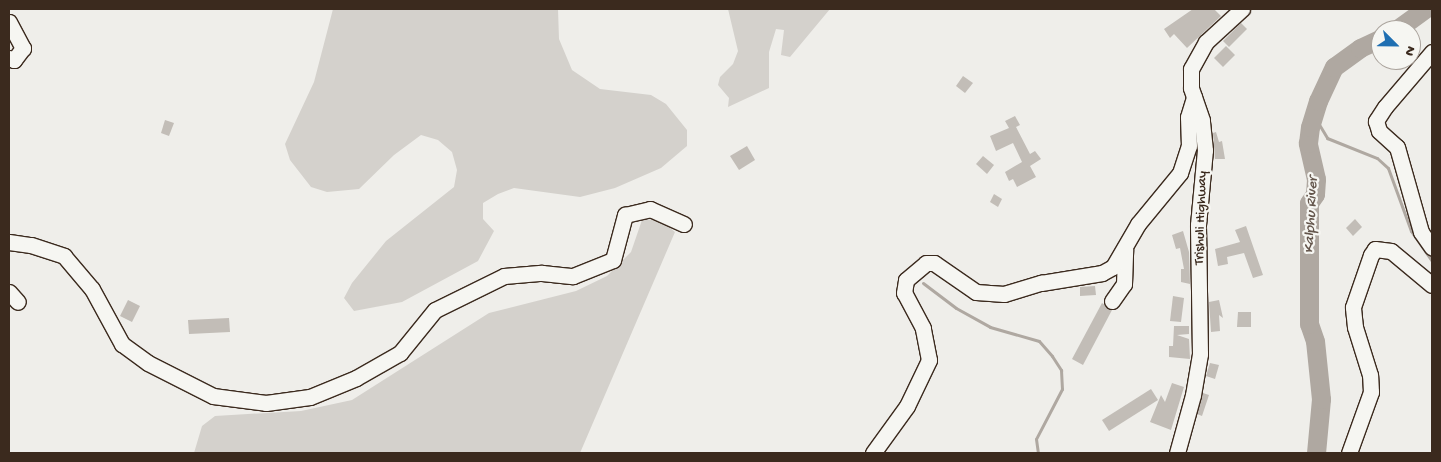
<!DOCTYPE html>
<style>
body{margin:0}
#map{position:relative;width:1441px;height:462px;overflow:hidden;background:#efeeea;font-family:"Gochi Hand",sans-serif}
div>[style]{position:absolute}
.green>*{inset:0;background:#d4d1cc}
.stream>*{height:3px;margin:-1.5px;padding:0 1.5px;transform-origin:1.5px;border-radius:1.5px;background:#afa8a1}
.river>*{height:19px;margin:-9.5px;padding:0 9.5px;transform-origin:9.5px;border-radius:9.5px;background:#afa8a1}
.building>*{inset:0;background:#c2bdb7}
.roads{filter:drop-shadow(1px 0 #3b2a1e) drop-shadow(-1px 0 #3b2a1e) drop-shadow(0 1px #3b2a1e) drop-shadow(0 -1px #3b2a1e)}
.minor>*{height:15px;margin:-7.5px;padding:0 7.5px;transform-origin:7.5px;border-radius:7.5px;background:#f6f6f2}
span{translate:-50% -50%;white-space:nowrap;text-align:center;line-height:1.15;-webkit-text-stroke:4.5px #f6f6f2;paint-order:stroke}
.street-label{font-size:14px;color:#3b2a1e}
.water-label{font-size:15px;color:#64564c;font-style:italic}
.frame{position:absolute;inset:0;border:10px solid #3b2a1e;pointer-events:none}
.north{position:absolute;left:1371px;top:20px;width:50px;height:50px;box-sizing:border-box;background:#f6f6f2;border:1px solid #aba49d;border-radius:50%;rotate:113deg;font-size:14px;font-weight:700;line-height:20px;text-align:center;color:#3b2a1e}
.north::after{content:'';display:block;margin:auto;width:18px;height:22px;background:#1f6fb2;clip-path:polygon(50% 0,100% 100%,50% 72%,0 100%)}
</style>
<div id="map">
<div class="green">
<i style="clip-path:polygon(333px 9px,558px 9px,559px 39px,572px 70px,600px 89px,651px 95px,666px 104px,687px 130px,687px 146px,661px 168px,615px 188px,580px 197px,514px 188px,498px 194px,483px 203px,483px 219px,494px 231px,478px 261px,402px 302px,354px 311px,344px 298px,352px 283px,386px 241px,454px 187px,457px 170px,452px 152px,438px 140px,421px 135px,394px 155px,359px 189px,327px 192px,311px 187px,290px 160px,285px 144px,314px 82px)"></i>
<i style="clip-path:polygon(728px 9px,830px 9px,790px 57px,781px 55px,784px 30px,776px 29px,769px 52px,769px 88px,728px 107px,729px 98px,718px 85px,720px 77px,733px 64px,738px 51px)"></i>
<i style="clip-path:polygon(659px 219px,675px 232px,580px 453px,194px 453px,202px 426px,215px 416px,301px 411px,352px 400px,489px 313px,576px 291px,607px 276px,631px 252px,642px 220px)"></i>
</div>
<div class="stream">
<i style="left:1314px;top:116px;width:26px;rotate:59deg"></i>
<i style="left:1327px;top:138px;width:54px;rotate:21.8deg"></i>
<i style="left:1377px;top:158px;width:15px;rotate:42deg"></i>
<i style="left:1388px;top:168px;width:67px;rotate:69.9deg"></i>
<i style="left:1411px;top:231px;width:37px;rotate:55deg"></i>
<i style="left:923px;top:283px;width:41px;rotate:37.1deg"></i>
<i style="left:956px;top:308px;width:39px;rotate:29deg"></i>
<i style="left:990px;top:327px;width:51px;rotate:15.9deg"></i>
<i style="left:1039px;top:341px;width:20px;rotate:49deg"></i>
<i style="left:1052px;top:356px;width:17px;rotate:57deg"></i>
<i style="left:1061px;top:370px;width:19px;rotate:87deg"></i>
<i style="left:1062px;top:389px;width:56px;rotate:117.5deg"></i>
<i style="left:1036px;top:439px;width:14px;rotate:82deg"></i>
</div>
<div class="river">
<i style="left:1396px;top:30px;width:36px;rotate:-36deg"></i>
<i style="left:1316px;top:453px;width:54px;rotate:-84.7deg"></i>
<i style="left:1321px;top:399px;width:58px;rotate:-95.9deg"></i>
<i style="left:1315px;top:341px;width:18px;rotate:-109deg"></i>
<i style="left:1309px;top:324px;width:121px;rotate:-90deg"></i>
<i style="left:1309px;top:203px;width:11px;rotate:-56deg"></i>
<i style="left:1315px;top:194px;width:15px;rotate:-86deg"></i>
<i style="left:1316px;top:179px;width:37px;rotate:-103deg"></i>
<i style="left:1308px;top:143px;width:16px;rotate:-83deg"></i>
<i style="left:1310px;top:127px;width:27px;rotate:-73deg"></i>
<i style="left:1318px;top:101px;width:38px;rotate:-65deg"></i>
<i style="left:1334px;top:67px;width:32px;rotate:-36deg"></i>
<i style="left:1360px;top:48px;width:23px;rotate:-25deg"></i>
</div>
<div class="building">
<i style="clip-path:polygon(1193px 9px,1214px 9px,1221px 16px,1187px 48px,1174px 34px,1170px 38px,1164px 29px)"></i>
<i style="clip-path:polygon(1241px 23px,1247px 29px,1229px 47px,1223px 41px)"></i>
<i style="clip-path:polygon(1226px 46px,1235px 55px,1223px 67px,1214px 58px)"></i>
<i style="clip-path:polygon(963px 76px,973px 83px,965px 93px,956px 86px)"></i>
<i style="clip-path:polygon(1015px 116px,1020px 125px,1016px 127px,1030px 154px,1035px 151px,1041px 159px,1030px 166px,1036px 177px,1017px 187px,1013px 179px,1009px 181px,1005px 172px,1022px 162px,1013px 143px,996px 151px,990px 136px,1009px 128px,1005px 121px)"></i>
<i style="clip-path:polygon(165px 120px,174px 123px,169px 136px,161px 133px)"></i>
<i style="clip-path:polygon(1216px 132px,1219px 142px,1222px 141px,1225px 159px,1215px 159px,1213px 133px)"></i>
<i style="clip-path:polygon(747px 146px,755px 160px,739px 170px,730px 156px)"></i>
<i style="clip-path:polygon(983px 156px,994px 165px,987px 174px,976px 164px)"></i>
<i style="clip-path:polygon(994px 194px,1002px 199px,998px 207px,990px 202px)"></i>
<i style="clip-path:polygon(1355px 219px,1362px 227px,1353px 236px,1346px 228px)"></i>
<i style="clip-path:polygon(1246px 226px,1263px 275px,1253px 278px,1244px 253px,1227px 257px,1228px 264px,1218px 266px,1215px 249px,1240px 242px,1235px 230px)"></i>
<i style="clip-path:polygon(1183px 231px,1189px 252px,1190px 284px,1181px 282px,1181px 269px,1184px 269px,1180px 248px,1176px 249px,1172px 235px)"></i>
<i style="clip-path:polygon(1095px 286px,1096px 295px,1080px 296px,1080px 287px)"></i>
<i style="clip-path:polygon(1173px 296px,1184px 298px,1181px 322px,1170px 321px)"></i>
<i style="clip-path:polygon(128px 300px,140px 306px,132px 322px,120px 316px)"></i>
<i style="clip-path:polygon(1219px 300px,1223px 318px,1219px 315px,1220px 331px,1211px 332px,1209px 302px)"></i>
<i style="clip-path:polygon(1102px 303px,1112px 310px,1083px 365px,1072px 359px)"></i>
<i style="clip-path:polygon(1238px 312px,1251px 312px,1251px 327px,1237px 327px)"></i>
<i style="clip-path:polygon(229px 318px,230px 332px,189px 334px,188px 320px)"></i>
<i style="clip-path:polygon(1174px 326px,1189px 326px,1189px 334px,1177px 335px,1189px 339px,1190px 359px,1169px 357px,1169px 346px,1173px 346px)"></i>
<i style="clip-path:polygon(1210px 363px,1219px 365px,1215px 379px,1206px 376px)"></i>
<i style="clip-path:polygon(1172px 383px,1184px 387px,1171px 430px,1150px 422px,1161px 395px,1165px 402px)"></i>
<i style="clip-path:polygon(1151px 389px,1158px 400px,1109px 431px,1102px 420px)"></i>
<i style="clip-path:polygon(1203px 393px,1209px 395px,1202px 416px,1197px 414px)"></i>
</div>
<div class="roads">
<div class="minor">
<i style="left:9px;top:22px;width:30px;rotate:62deg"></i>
<i style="left:23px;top:48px;width:15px;rotate:127deg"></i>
<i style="left:14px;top:60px;width:5px;rotate:-158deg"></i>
<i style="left:1432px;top:52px;width:72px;rotate:130.5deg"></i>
<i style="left:1385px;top:107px;width:17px;rotate:123deg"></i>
<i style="left:1376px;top:121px;width:10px;rotate:73deg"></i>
<i style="left:1379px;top:131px;width:24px;rotate:42deg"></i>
<i style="left:1397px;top:147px;width:88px;rotate:74.2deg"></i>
<i style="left:1421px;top:232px;width:19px;rotate:55deg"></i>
<i style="left:9px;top:242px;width:22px;rotate:8deg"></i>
<i style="left:31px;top:245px;width:35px;rotate:18deg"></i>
<i style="left:64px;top:256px;width:43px;rotate:49.7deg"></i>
<i style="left:92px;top:289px;width:63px;rotate:61.4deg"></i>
<i style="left:122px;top:344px;width:32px;rotate:36deg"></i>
<i style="left:148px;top:363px;width:73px;rotate:26.9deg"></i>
<i style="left:213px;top:396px;width:53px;rotate:7.5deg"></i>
<i style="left:266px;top:403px;width:44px;rotate:-7.8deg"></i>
<i style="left:310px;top:397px;width:50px;rotate:-22.4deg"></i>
<i style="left:356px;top:378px;width:51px;rotate:-29.6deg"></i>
<i style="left:400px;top:353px;width:55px;rotate:-50.9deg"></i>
<i style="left:435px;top:310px;width:77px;rotate:-26.2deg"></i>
<i style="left:504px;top:276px;width:38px;rotate:-5deg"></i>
<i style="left:542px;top:273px;width:31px;rotate:6deg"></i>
<i style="left:573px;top:276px;width:43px;rotate:-21.8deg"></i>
<i style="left:613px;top:260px;width:47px;rotate:-75.1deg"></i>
<i style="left:625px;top:215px;width:26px;rotate:-13deg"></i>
<i style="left:650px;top:209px;width:37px;rotate:24deg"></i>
<i style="left:9px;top:292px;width:13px;rotate:48deg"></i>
<i style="left:1112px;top:301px;width:21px;rotate:-55deg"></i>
<i style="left:1124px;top:284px;width:35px;rotate:-88deg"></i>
<i style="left:873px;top:453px;width:58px;rotate:-54.1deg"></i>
<i style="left:907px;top:406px;width:51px;rotate:-64.4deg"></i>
<i style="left:929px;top:360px;width:33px;rotate:-101deg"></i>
<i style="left:923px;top:328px;width:40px;rotate:-118deg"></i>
<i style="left:904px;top:293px;width:13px;rotate:-81deg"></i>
<i style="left:906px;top:280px;width:26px;rotate:-40deg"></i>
<i style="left:926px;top:263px;width:8px"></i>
<i style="left:934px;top:263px;width:51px;rotate:34.6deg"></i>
<i style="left:976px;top:292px;width:28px;rotate:4deg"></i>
<i style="left:1004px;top:294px;width:39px;rotate:-17deg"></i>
<i style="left:1041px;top:283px;width:62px;rotate:-9.3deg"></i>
<i style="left:1102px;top:273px;width:13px;rotate:-29deg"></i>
<i style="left:1113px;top:267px;width:50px;rotate:-59.8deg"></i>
<i style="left:1138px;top:224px;width:66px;rotate:-50.5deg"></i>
<i style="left:1180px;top:173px;width:28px;rotate:-72deg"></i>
<i style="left:1189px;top:146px;width:29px;rotate:-92deg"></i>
<i style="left:1188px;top:117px;width:21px;rotate:-73deg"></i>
<i style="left:1177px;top:453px;width:60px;rotate:-74.6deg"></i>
<i style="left:1193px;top:395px;width:42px;rotate:-80.3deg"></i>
<i style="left:1200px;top:354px;width:129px;rotate:-90.9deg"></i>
<i style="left:1198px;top:225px;width:75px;rotate:-84.7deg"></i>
<i style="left:1205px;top:150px;width:30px;rotate:-96deg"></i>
<i style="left:1202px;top:120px;width:34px;rotate:-109deg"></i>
<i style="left:1191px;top:88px;width:19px;rotate:-90deg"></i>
<i style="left:1191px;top:69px;width:31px;rotate:-61deg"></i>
<i style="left:1206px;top:42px;width:49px;rotate:-42.5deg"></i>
<i style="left:1349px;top:453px;width:65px;rotate:-70.2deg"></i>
<i style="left:1371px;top:392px;width:17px;rotate:-93deg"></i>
<i style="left:1370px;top:375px;width:50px;rotate:-107.4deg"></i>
<i style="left:1355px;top:327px;width:20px;rotate:-96deg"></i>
<i style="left:1353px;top:307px;width:55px;rotate:-70.9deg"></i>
<i style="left:1371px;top:255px;width:7px;rotate:-56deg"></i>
<i style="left:1375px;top:249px;width:16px;rotate:7deg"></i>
<i style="left:1391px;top:251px;width:53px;rotate:39.7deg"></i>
</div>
</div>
<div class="street-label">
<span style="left:1202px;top:218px;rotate:-88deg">Trishuli Highway</span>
</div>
<div class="water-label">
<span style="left:1312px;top:215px;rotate:-87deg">Kalphu River</span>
</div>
<div class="frame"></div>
<div class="north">N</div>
</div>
